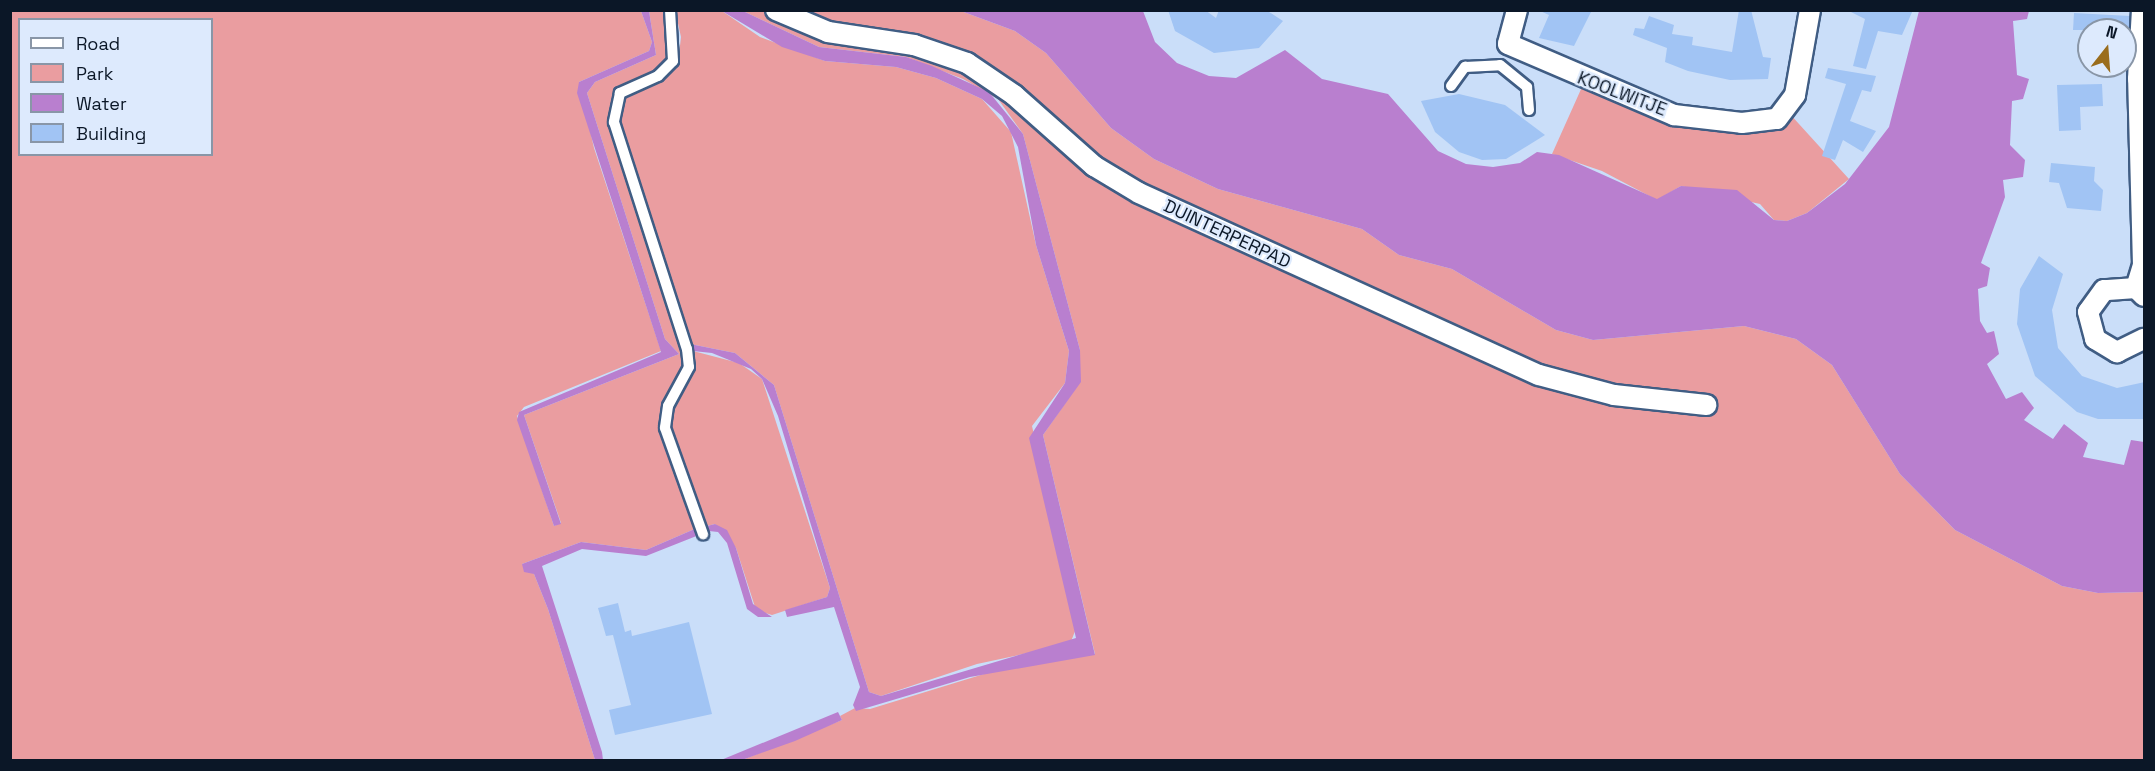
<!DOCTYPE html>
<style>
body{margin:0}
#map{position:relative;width:2155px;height:771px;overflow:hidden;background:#cadef9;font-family:"Space Grotesk",sans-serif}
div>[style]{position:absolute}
.green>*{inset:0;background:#ea9da0}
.water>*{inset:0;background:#b97fcf}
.building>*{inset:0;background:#a1c4f4}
.roads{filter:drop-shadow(2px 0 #405d84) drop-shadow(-2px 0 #405d84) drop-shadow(0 2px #405d84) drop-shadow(0 -2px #405d84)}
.service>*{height:10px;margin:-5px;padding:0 5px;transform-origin:5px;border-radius:5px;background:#fff}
.minor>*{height:20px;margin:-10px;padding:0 10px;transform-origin:10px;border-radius:10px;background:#fff}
span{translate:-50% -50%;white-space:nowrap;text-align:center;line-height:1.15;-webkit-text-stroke:4.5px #ddeafd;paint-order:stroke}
.street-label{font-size:18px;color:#0b1727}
.frame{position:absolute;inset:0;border:12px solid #0b1727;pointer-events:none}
.legend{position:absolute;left:18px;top:18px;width:195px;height:138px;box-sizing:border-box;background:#ddeafd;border:2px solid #8996a7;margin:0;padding:8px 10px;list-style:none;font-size:18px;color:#0b1727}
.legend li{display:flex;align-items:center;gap:12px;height:30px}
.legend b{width:30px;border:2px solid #8996a7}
.north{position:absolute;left:2077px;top:18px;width:60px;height:60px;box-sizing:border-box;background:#ddeafd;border:2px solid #8996a7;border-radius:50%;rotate:17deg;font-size:16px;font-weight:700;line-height:24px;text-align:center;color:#0b1727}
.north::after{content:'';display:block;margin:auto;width:21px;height:27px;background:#9a6d1d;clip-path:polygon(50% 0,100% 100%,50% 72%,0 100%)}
</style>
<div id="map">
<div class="green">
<i style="clip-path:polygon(675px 10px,722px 11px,760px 37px,825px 61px,896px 67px,936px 78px,982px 99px,1011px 132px,1036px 245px,1069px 351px,1065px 383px,1032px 426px,1077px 626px,1070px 644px,977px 664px,881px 696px,869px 692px,774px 385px,735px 353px,690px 344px,618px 121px,624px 97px,660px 80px,678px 63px,681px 37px)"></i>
<i style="clip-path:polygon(evenodd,10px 11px,641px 11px,652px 42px,649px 51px,579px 82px,594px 148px,661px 351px,524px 407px,517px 416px,554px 526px,561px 523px,524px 415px,679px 354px,665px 339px,587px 93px,595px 82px,656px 55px,649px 11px,665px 11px,669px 59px,656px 71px,617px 90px,609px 123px,682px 348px,684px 367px,663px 405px,661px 428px,697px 528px,646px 550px,581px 542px,522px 564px,534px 574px,548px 609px,595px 760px,11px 760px,10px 11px,20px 20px,212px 20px,212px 154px,20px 154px,20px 20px)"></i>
<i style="clip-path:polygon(743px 11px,767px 11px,827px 36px,913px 50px,965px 67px,1011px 98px,1091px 171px,1137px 197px,1538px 379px,1613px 400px,1706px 410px,1704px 400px,1580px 383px,1504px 355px,1141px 188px,1097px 162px,1017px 91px,969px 58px,915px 40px,829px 27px,785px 11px,961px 11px,1015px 31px,1046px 53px,1111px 128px,1154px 159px,1218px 189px,1362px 229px,1399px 255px,1452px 269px,1556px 330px,1593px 340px,1744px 326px,1796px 339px,1832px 365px,1900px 474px,1955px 530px,2062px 586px,2098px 593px,2144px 592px,2144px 760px,742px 760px,842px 720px,840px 716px,855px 708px,870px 709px,997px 670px,1095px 654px,1043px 435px,1080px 382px,1080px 350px,1023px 134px,998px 99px,963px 79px,906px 57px,819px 47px)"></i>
<i style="clip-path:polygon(1582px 87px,1658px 116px,1789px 113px,1849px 179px,1807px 213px,1787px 221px,1774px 220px,1760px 204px,1681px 186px,1657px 200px,1602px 171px,1552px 154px)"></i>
<i style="clip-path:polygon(693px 351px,739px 363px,762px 379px,830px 588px,827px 597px,772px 615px,756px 610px,736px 548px,715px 524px,707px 526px,670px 427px,672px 408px,690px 380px)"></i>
</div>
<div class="water">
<i style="clip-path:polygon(641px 11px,649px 11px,656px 55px,595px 82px,587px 93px,665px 339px,679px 354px,524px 415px,561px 524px,554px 526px,517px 420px,519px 412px,661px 352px,577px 93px,579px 82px,649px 51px,652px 42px)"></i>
<i style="clip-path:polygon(722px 11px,743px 11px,819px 47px,906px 57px,932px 66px,989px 92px,1023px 134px,1080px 350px,1081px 382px,1043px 435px,1095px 655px,970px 677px,856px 711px,853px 705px,860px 687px,834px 607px,787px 617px,785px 610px,827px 597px,830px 588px,778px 416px,762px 379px,751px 369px,712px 353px,693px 351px,690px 344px,735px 353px,774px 385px,869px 692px,881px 696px,1076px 638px,1029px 438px,1065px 383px,1069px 351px,1036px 245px,1018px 147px,1002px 116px,982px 99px,936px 78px,896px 67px,825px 61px,782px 47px)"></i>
<i style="clip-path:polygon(961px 11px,1143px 11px,1155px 42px,1177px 63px,1209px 76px,1236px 78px,1285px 50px,1322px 79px,1388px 94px,1438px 151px,1466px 164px,1493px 167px,1520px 163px,1537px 152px,1559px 155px,1657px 199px,1681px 186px,1737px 190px,1774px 220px,1787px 221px,1807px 213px,1845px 184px,1889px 127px,1919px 11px,2029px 11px,2027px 19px,2013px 21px,2017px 75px,2029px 79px,2023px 99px,2012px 101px,2010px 145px,2025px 160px,2023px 177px,2003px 180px,2005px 197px,1981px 263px,1990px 268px,1987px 286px,1978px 289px,1980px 321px,1987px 333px,1994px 331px,1999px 354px,1987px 364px,2006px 399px,2022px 392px,2034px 408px,2024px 420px,2053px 439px,2064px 424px,2088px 443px,2083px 457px,2124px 465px,2131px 440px,2144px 442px,2144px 592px,2098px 593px,2062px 586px,1955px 530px,1900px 474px,1832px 365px,1796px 339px,1744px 326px,1593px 340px,1556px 330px,1452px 269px,1399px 255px,1362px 229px,1218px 189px,1154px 159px,1111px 128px,1046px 53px,1015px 31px)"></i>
<i style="clip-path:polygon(715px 524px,727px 530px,736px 548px,753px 604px,772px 617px,758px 617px,747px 609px,727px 543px,718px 532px,709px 531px,707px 526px)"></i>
<i style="clip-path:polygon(697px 528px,699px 535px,646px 556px,582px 549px,542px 566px,602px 752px,603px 760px,595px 760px,548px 609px,534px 574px,524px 572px,522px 564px,581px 542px,646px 550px)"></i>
<i style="clip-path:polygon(838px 712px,842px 720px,795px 741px,742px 760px,721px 760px)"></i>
</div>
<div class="building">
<i style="clip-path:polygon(1168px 10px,1205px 10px,1216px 18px,1219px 10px,1266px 10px,1283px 21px,1259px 48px,1214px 53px,1175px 31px)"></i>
<i style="clip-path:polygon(1538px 10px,1592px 10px,1574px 46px,1539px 38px,1549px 15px)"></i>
<i style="clip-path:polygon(1739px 10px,1751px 10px,1763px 57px,1771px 58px,1768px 79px,1730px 80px,1688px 71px,1665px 62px,1667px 48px,1633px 35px,1635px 28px,1644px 29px,1649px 16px,1674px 25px,1672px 34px,1693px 37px,1692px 45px,1732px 52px)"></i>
<i style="clip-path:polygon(1847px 10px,1913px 10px,1902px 35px,1878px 31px,1866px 69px,1853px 66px,1865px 19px)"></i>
<i style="clip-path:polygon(2074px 13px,2130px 16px,2129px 30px,2073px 30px)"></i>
<i style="clip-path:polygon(1828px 68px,1876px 76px,1871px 92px,1862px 90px,1850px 121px,1876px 131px,1863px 152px,1843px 140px,1835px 160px,1822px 156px,1846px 84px,1825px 78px)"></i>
<i style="clip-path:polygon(2102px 84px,2103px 106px,2080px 107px,2081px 130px,2059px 131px,2057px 85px)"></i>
<i style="clip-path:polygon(1459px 94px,1505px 105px,1545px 135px,1506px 159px,1482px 160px,1459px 152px,1435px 132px,1421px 101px)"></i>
<i style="clip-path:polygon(2051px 163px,2095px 167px,2094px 181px,2103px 190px,2101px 211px,2067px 208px,2059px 183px,2049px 182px)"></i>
<i style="clip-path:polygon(2039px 256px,2063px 274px,2052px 310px,2058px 348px,2082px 376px,2117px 388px,2145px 382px,2145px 419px,2098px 419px,2077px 412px,2035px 376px,2017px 324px,2020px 289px)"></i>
<i style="clip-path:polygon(618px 603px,625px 632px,631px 630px,632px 636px,689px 622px,712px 714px,615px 735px,609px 710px,631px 705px,613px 635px,606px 636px,598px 608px)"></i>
</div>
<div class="roads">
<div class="service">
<i style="left:670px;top:10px;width:51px;rotate:86.6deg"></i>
<i style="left:673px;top:61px;width:21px;rotate:135deg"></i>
<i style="left:658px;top:76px;width:42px;rotate:155.9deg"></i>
<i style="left:620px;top:93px;width:30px;rotate:102deg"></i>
<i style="left:614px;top:122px;width:238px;rotate:72.2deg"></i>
<i style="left:687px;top:349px;width:18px;rotate:84deg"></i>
<i style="left:689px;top:367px;width:44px;rotate:118.3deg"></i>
<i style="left:668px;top:406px;width:22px;rotate:98deg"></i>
<i style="left:665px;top:428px;width:113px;rotate:70.3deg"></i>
<i style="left:1451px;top:86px;width:24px;rotate:-54deg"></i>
<i style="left:1465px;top:67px;width:35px;rotate:-3deg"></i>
<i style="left:1500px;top:65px;width:35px;rotate:39deg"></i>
<i style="left:1527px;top:87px;width:23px;rotate:85deg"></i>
</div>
<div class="minor">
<i style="left:776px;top:10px;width:56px;rotate:22.9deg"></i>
<i style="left:828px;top:32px;width:87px;rotate:8.6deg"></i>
<i style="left:914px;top:45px;width:56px;rotate:18.8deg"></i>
<i style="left:967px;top:63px;width:57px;rotate:34.2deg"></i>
<i style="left:1014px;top:95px;width:107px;rotate:41.6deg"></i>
<i style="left:1094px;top:166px;width:52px;rotate:31deg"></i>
<i style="left:1139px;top:193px;width:439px;rotate:24.5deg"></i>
<i style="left:1539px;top:375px;width:78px;rotate:14.9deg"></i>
<i style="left:1614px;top:395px;width:93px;rotate:6.2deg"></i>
<i style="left:1517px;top:10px;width:35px;rotate:105deg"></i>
<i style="left:1508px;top:44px;width:181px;rotate:23.2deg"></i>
<i style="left:1674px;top:115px;width:68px;rotate:6.7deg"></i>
<i style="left:1742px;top:123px;width:35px;rotate:-7deg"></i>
<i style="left:1777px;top:119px;width:30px;rotate:-53deg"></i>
<i style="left:1795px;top:95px;width:86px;rotate:-80deg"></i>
<i style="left:2136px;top:288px;width:24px;rotate:-73deg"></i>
<i style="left:2143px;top:265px;width:186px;rotate:-91.5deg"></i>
<i style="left:2138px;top:79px;width:69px;rotate:-86.7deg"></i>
<i style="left:2144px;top:296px;width:11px;rotate:-135deg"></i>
<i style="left:2136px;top:288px;width:32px;rotate:176deg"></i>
<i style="left:2104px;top:290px;width:27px;rotate:126deg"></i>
<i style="left:2088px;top:312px;width:28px;rotate:75deg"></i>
<i style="left:2095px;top:339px;width:26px;rotate:31deg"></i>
<i style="left:2117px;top:352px;width:30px;rotate:-26deg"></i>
</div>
</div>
<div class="street-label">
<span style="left:1622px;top:94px;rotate:21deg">KOOLWITJE</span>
<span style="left:1227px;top:234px;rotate:25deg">DUINTERPERPAD</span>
</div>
<div class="frame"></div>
<ul class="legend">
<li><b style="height:8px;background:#fff"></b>Road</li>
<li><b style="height:16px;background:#ea9da0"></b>Park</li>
<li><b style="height:16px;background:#b97fcf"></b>Water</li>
<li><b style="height:16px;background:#a1c4f4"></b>Building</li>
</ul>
<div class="north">N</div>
</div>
